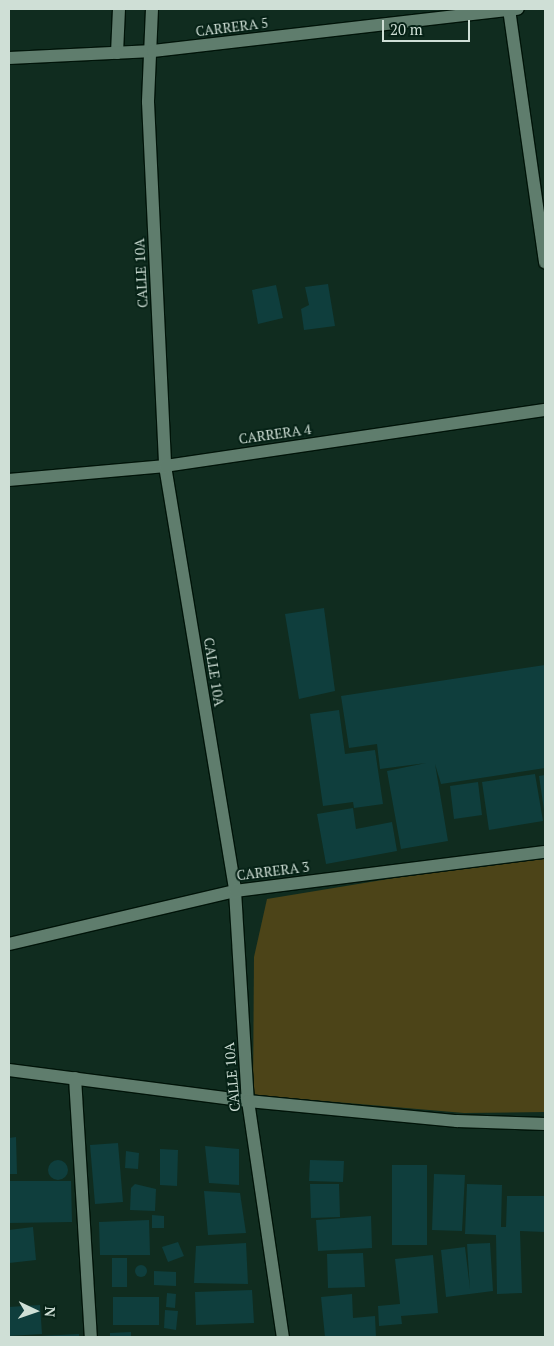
<!DOCTYPE html>
<style>
body{margin:0}
#map{position:relative;width:554px;height:1346px;overflow:hidden;background:#102c1f;font-family:"PT Serif",serif}
div>[style]{position:absolute}
.green>*{inset:0;background:#4c4418}
.building>*{inset:0;background:#0f3e3d}
.round{border-radius:50%}
.roads{filter:drop-shadow(1px 0 #001409) drop-shadow(-1px 0 #001409) drop-shadow(0 1px #001409) drop-shadow(0 -1px #001409)}
.minor>*{height:12px;margin:-6px;padding:0 6px;transform-origin:6px;border-radius:6px;background:#5f7d6d}
span{translate:-50% -50%;white-space:nowrap;text-align:center;line-height:1.15;-webkit-text-stroke:4px #062216;paint-order:stroke}
.street-label{font-size:14px;color:#cfdfd6}
.frame{position:absolute;inset:0;border:10px solid #cfdfd6;pointer-events:none}
.north{position:absolute;left:10px;top:1286px;width:50px;height:50px;-webkit-text-stroke:4px #062216;paint-order:stroke;rotate:93deg;font-size:14px;font-weight:700;line-height:20px;text-align:center;color:#cfdfd6}
.north::after{content:'';display:block;margin:auto;width:18px;height:22px;background:#cfdfd6;clip-path:polygon(50% 0,100% 100%,50% 72%,0 100%)}
.scale{position:absolute;left:382px;top:20px;width:88px;height:22px;box-sizing:border-box;border:2px solid #cfdfd6;border-top:0;padding-left:6px;font-size:15px;line-height:18px;white-space:nowrap;color:#cfdfd6;-webkit-text-stroke:4px #062216;paint-order:stroke}
</style>
<div id="map">
<div class="green">
<i style="clip-path:polygon(545px 859px,545px 1112px,464px 1113px,253px 1095px,254px 957px,267px 899px,455px 868px)"></i>
</div>
<div class="building">
<i style="clip-path:polygon(328px 284px,335px 326px,304px 330px,301px 309px,309px 305px,305px 287px)"></i>
<i style="clip-path:polygon(276px 285px,283px 318px,258px 324px,252px 290px)"></i>
<i style="clip-path:polygon(324px 608px,335px 691px,299px 699px,285px 614px)"></i>
<i style="clip-path:polygon(545px 665px,545px 768px,441px 784px,435px 764px,448px 841px,401px 849px,387px 771px,426px 763px,380px 769px,377px 744px,349px 748px,341px 696px)"></i>
<i style="clip-path:polygon(339px 710px,345px 754px,375px 750px,383px 804px,354px 808px,353px 802px,323px 806px,310px 714px)"></i>
<i style="clip-path:polygon(535px 774px,543px 821px,489px 830px,482px 782px)"></i>
<i style="clip-path:polygon(545px 775px,545px 810px,544px 810px,539px 776px)"></i>
<i style="clip-path:polygon(478px 782px,482px 815px,454px 819px,450px 786px)"></i>
<i style="clip-path:polygon(353px 808px,356px 829px,392px 822px,397px 851px,326px 864px,317px 814px)"></i>
<i style="clip-path:polygon(16px 1137px,17px 1174px,9px 1174px,9px 1138px)"></i>
<i style="clip-path:polygon(118px 1143px,123px 1202px,95px 1204px,90px 1145px)"></i>
<i style="clip-path:polygon(205px 1146px,239px 1149px,239px 1185px,209px 1183px)"></i>
<i style="clip-path:polygon(160px 1149px,178px 1150px,177px 1186px,160px 1185px)"></i>
<i style="clip-path:polygon(126px 1151px,139px 1153px,138px 1169px,125px 1168px)"></i>
<i style="clip-path:polygon(310px 1160px,344px 1161px,343px 1182px,309px 1181px)"></i>
<i class="round" style="left:48px;top:1160px;width:20px;height:20px"></i>
<i style="clip-path:polygon(392px 1165px,427px 1165px,427px 1245px,392px 1245px)"></i>
<i style="clip-path:polygon(434px 1174px,465px 1175px,462px 1231px,432px 1230px)"></i>
<i style="clip-path:polygon(9px 1181px,71px 1181px,72px 1222px,9px 1223px)"></i>
<i style="clip-path:polygon(135px 1184px,156px 1189px,155px 1211px,130px 1210px,131px 1188px)"></i>
<i style="clip-path:polygon(310px 1184px,339px 1184px,340px 1217px,311px 1218px)"></i>
<i style="clip-path:polygon(467px 1184px,502px 1185px,501px 1227px,506px 1227px,507px 1196px,545px 1196px,545px 1232px,520px 1231px,522px 1293px,497px 1294px,496px 1235px,465px 1234px)"></i>
<i style="clip-path:polygon(204px 1191px,240px 1193px,246px 1233px,208px 1235px)"></i>
<i style="clip-path:polygon(152px 1215px,164px 1216px,164px 1228px,152px 1228px)"></i>
<i style="clip-path:polygon(371px 1216px,372px 1248px,318px 1251px,316px 1220px)"></i>
<i style="clip-path:polygon(149px 1220px,150px 1255px,100px 1255px,99px 1222px)"></i>
<i style="clip-path:polygon(33px 1227px,36px 1260px,9px 1263px,9px 1230px)"></i>
<i style="clip-path:polygon(178px 1242px,184px 1256px,168px 1262px,162px 1247px)"></i>
<i style="clip-path:polygon(246px 1243px,248px 1284px,194px 1283px,196px 1246px)"></i>
<i style="clip-path:polygon(490px 1243px,493px 1291px,446px 1297px,441px 1250px,465px 1247px,470px 1289px,467px 1244px)"></i>
<i style="clip-path:polygon(363px 1253px,365px 1287px,328px 1288px,327px 1254px)"></i>
<i style="clip-path:polygon(433px 1255px,438px 1313px,401px 1316px,402px 1324px,379px 1326px,378px 1306px,400px 1304px,395px 1259px)"></i>
<i style="clip-path:polygon(112px 1258px,127px 1258px,127px 1287px,112px 1287px)"></i>
<i class="round" style="left:135px;top:1265px;width:12px;height:12px"></i>
<i style="clip-path:polygon(154px 1271px,176px 1272px,176px 1286px,154px 1285px)"></i>
<i style="clip-path:polygon(252px 1290px,254px 1323px,196px 1325px,195px 1292px)"></i>
<i style="clip-path:polygon(167px 1293px,176px 1294px,175px 1308px,166px 1307px)"></i>
<i style="clip-path:polygon(352px 1294px,353px 1318px,375px 1316px,376px 1337px,325px 1337px,321px 1297px)"></i>
<i style="clip-path:polygon(113px 1297px,159px 1297px,159px 1325px,113px 1325px)"></i>
<i style="clip-path:polygon(40px 1305px,42px 1334px,9px 1336px,9px 1307px)"></i>
<i style="clip-path:polygon(165px 1310px,178px 1311px,176px 1330px,164px 1328px)"></i>
<i style="clip-path:polygon(131px 1332px,131px 1337px,110px 1337px,110px 1333px)"></i>
<i style="clip-path:polygon(79px 1334px,79px 1337px,40px 1337px,40px 1336px)"></i>
</div>
<div class="roads">
<div class="minor">
<i style="left:152px;top:9px;width:93px;rotate:92.5deg"></i>
<i style="left:148px;top:102px;width:364px;rotate:87.3deg"></i>
<i style="left:165px;top:466px;width:431px;rotate:80.6deg"></i>
<i style="left:235px;top:891px;width:210px;rotate:86.5deg"></i>
<i style="left:248px;top:1101px;width:239px;rotate:81.6deg"></i>
<i style="left:509px;top:9px;width:256px;rotate:81.9deg"></i>
<i style="left:117px;top:53px;width:44px;rotate:-87.4deg"></i>
<i style="left:9px;top:58px;width:144px;rotate:-2.8deg"></i>
<i style="left:153px;top:51px;width:367px;rotate:-6.6deg"></i>
<i style="left:9px;top:480px;width:157px;rotate:-5.1deg"></i>
<i style="left:165px;top:466px;width:384px;rotate:-8.4deg"></i>
<i style="left:9px;top:944px;width:232px;rotate:-13.2deg"></i>
<i style="left:235px;top:891px;width:312px;rotate:-7.2deg"></i>
<i style="left:9px;top:1070px;width:241px;rotate:7.4deg"></i>
<i style="left:248px;top:1101px;width:210px;rotate:5.5deg"></i>
<i style="left:457px;top:1121px;width:88px;rotate:2deg"></i>
<i style="left:75px;top:1078px;width:259px;rotate:86.5deg"></i>
</div>
</div>
<div class="street-label">
<span style="left:232px;top:27px;rotate:-7deg">CARRERA 5</span>
<span style="left:141px;top:273px;rotate:-93deg">CALLE 10A</span>
<span style="left:275px;top:434px;rotate:-8deg">CARRERA 4</span>
<span style="left:214px;top:672px;rotate:81deg">CALLE 10A</span>
<span style="left:273px;top:871px;rotate:-7deg">CARRERA 3</span>
<span style="left:232px;top:1077px;rotate:-95deg">CALLE 10A</span>
</div>
<div class="frame"></div>
<div class="north">N</div>
<div class="scale">20 m</div>
</div>
